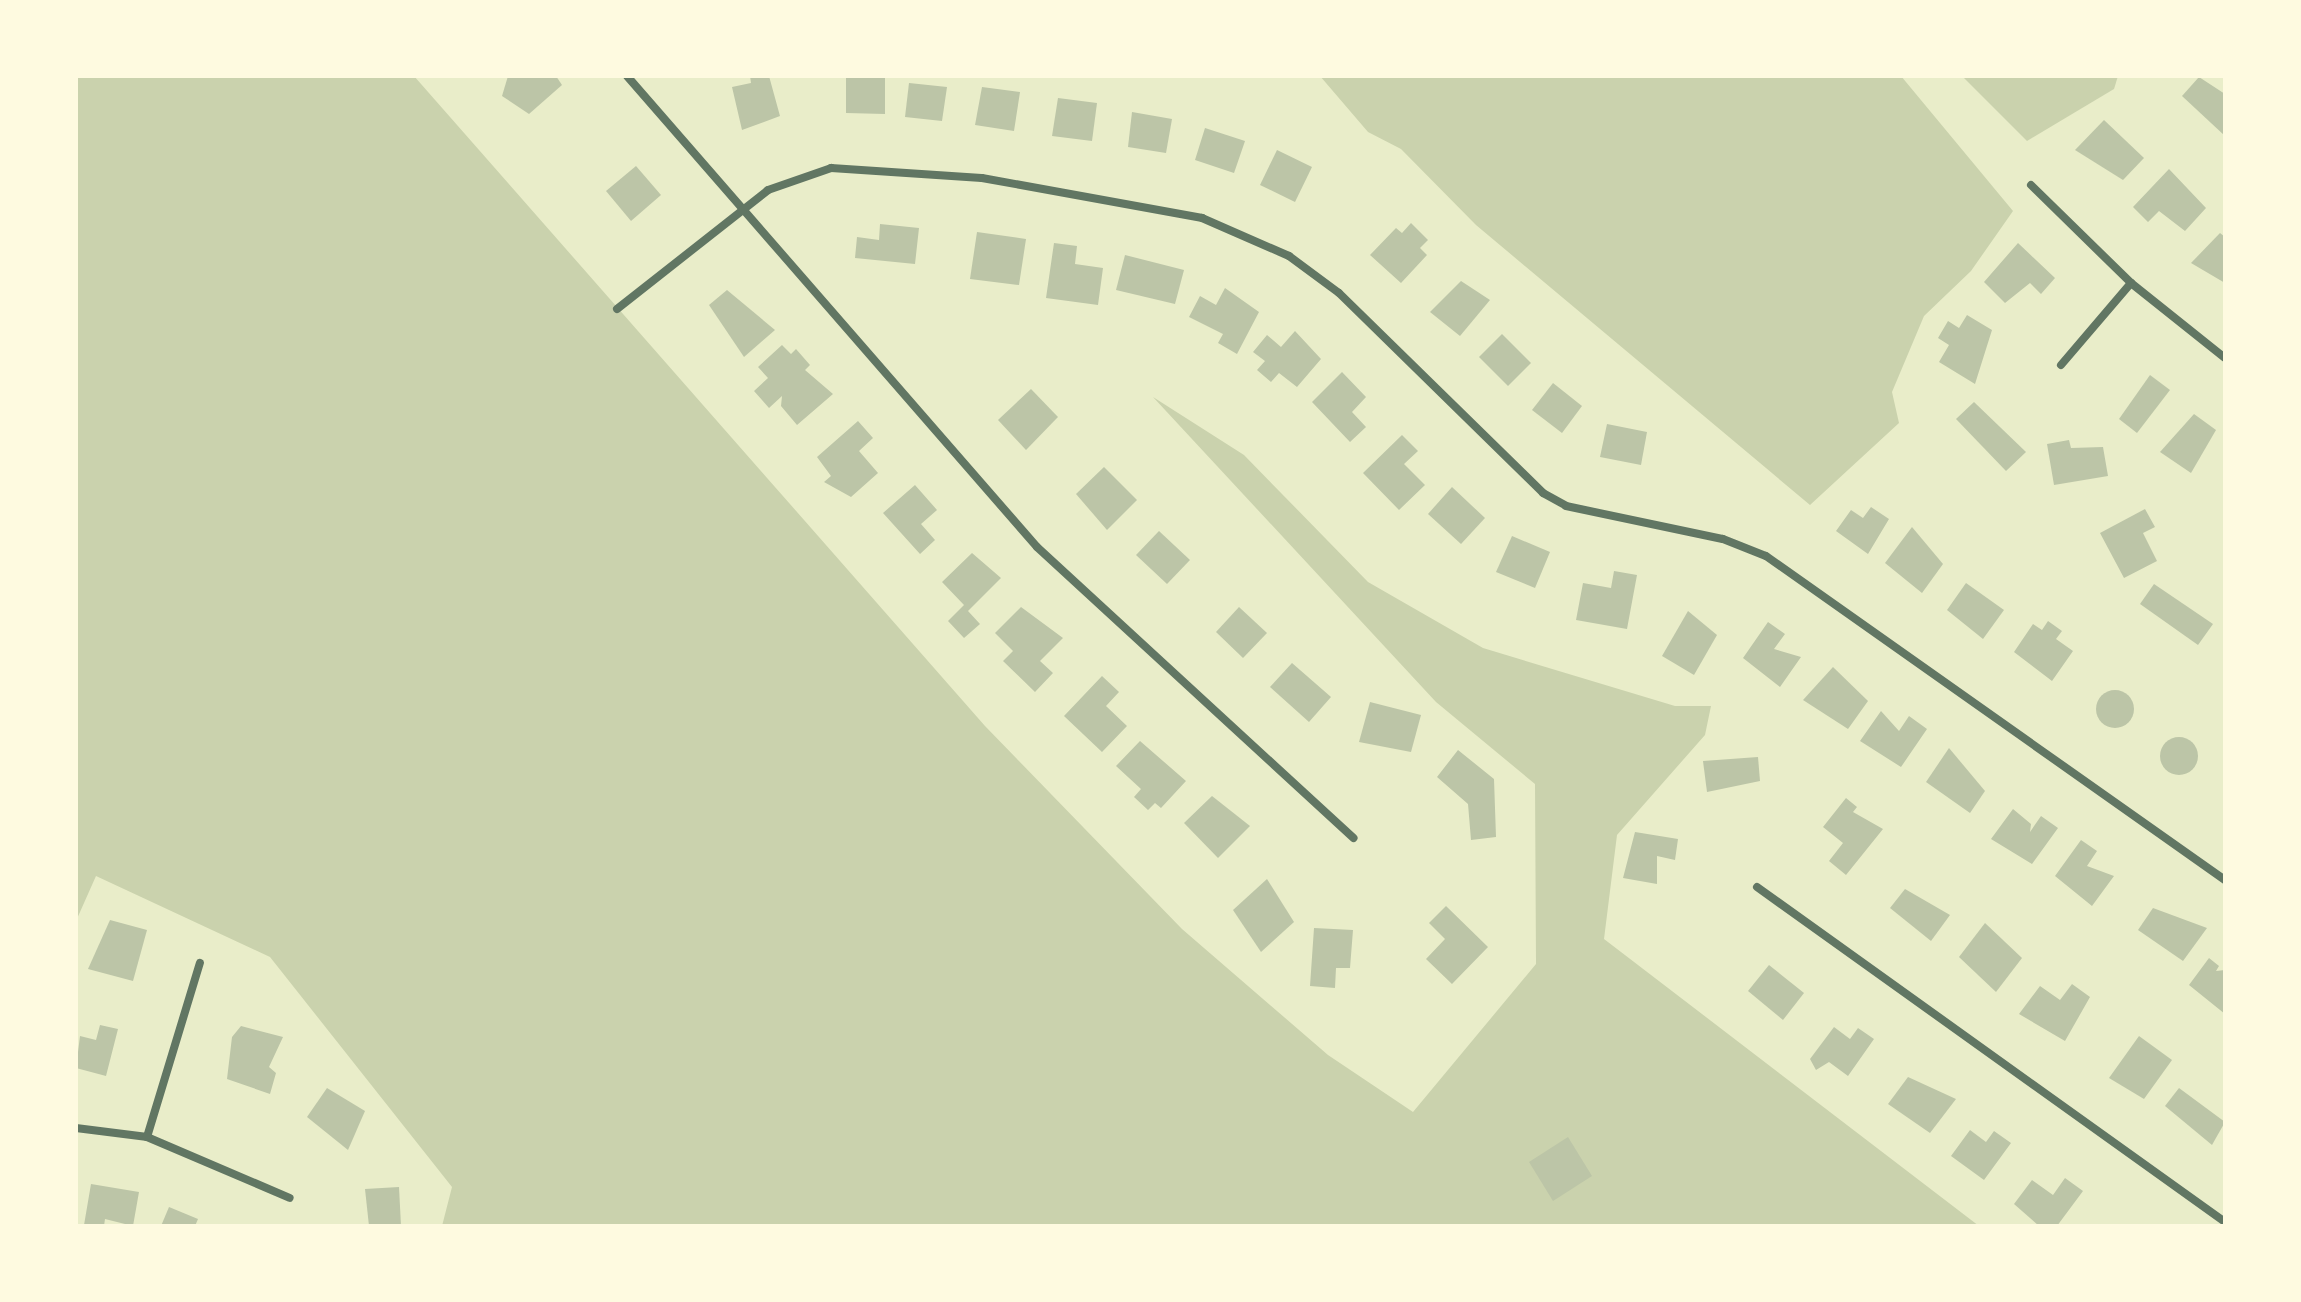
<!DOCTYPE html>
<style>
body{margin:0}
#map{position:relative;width:2301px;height:1302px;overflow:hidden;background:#e9edc9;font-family:Poppins,sans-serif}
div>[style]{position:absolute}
.green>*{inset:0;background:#cad2ad}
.building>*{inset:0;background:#bcc5a7}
.round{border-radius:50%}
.minor>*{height:8px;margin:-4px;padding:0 4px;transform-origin:4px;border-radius:4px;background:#617663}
span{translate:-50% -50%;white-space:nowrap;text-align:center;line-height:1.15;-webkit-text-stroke:6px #fefae0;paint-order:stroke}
.frame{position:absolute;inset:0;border:78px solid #fefae0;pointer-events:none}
</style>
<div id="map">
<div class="green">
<i style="clip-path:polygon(76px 76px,414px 76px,985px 726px,1182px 929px,1328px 1055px,1413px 1112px,1536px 964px,1535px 784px,1436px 702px,1153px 397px,1244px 455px,1368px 582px,1483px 648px,1675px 706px,1711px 706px,1705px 735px,1617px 835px,1604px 939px,1979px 1226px,442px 1226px,452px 1187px,270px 957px,96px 876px,76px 921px)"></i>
<i style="clip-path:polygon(1320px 76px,1901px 76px,2013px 211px,1971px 271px,1924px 316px,1892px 392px,1899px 423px,1810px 505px,1476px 225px,1401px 149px,1368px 132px)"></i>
<i style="clip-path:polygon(1962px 76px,2118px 76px,2114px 89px,2027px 141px)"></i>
</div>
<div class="building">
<i style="clip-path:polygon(508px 76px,556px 76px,562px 85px,529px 114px,502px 96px)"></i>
<i style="clip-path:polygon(750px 76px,769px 76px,780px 116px,742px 130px,732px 87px,751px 83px)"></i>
<i style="clip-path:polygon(885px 76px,885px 114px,846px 113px,846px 77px)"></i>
<i style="clip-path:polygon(2199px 77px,2225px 94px,2225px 136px,2182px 96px)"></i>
<i style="clip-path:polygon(909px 83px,947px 87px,942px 121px,905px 117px)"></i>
<i style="clip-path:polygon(982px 87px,1020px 92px,1014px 131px,975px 125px)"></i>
<i style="clip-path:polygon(1058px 98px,1097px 103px,1092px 141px,1052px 136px)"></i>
<i style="clip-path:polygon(1132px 112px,1172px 119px,1166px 153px,1128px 147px)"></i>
<i style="clip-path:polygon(2104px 120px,2144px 158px,2123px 180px,2075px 150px)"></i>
<i style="clip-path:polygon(1205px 128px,1245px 141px,1234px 173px,1195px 160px)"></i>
<i style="clip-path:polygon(1277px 150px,1312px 167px,1295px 202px,1260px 185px)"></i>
<i style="clip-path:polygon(636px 166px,661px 195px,631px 221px,606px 191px)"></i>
<i style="clip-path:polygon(2169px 169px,2206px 208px,2185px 231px,2159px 211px,2148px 222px,2133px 207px)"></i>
<i style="clip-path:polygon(1411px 223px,1428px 240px,1420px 248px,1427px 255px,1401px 283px,1370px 255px,1396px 228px,1402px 233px)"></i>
<i style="clip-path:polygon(880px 224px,919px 228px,915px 264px,855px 258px,857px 237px,879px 240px)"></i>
<i style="clip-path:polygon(977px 232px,1026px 239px,1019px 285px,970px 279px)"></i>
<i style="clip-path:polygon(2220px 233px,2225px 237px,2225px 283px,2191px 263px)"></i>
<i style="clip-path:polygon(1054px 243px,1077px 246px,1075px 264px,1103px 268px,1098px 305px,1046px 298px)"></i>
<i style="clip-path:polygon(2018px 243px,2055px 278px,2041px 294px,2030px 283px,2005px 303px,1984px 282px)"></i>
<i style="clip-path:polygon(1125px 255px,1184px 270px,1175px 304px,1116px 290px)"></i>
<i style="clip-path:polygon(1461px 281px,1490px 300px,1460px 336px,1430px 312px)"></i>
<i style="clip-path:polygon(1225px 288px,1259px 312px,1237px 354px,1218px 343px,1223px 334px,1189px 317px,1200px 296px,1216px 305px)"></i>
<i style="clip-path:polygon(727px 290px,775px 330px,744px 357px,709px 305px)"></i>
<i style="clip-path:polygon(1967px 315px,1992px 330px,1975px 384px,1939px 362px,1949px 345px,1938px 338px,1948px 321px,1959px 328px)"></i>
<i style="clip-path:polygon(1295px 331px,1321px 359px,1297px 387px,1279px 373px,1271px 382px,1257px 370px,1265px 361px,1253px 352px,1267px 335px,1281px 347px)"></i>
<i style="clip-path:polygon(1502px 334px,1531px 363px,1508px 386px,1479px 357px)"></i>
<i style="clip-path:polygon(782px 345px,791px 354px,796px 349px,810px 365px,805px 370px,833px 394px,797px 425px,781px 406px,782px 396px,769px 408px,754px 391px,768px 378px,758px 367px)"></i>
<i style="clip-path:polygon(1342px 372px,1366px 397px,1352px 412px,1366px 427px,1350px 442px,1312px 402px)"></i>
<i style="clip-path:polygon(2150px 375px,2170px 390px,2137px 433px,2119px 419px)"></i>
<i style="clip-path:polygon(1553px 383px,1582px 406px,1562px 433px,1532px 410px)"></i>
<i style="clip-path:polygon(1031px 389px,1058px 417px,1026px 450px,998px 420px)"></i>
<i style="clip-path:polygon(1974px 402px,2026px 452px,2006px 471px,1956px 419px)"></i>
<i style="clip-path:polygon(2194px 414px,2216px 430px,2191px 473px,2160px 452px)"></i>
<i style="clip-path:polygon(858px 421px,873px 438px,859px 451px,878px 473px,851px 497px,824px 482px,831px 476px,817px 457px)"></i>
<i style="clip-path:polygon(1607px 424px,1647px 432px,1641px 465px,1600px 457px)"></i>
<i style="clip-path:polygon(1402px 435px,1418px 451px,1404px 464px,1425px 485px,1399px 510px,1363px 473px)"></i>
<i style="clip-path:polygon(2069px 440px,2071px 448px,2103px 447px,2108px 476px,2054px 485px,2047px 444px)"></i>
<i style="clip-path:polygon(1104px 467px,1137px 500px,1107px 530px,1076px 494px)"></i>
<i style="clip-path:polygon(915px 485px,937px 510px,921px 524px,935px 540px,920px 554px,883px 513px)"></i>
<i style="clip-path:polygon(1452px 487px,1485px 518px,1461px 544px,1428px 514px)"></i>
<i style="clip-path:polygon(1871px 507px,1889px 519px,1868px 554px,1836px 531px,1851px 510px,1863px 518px)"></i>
<i style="clip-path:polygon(2145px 509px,2155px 527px,2143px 533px,2157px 561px,2124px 578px,2100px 533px)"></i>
<i style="clip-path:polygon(1912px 527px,1943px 564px,1922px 593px,1885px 563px)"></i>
<i style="clip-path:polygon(1159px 531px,1190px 560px,1167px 584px,1136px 555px)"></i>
<i style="clip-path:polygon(1512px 536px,1550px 552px,1535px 588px,1496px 572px)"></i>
<i style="clip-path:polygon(972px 553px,1001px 578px,968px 611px,980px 624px,964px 638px,948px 621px,964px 605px,942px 582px)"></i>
<i style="clip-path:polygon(1614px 571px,1637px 575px,1627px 629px,1576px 620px,1583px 583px,1611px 588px)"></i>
<i style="clip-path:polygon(1966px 583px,2004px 610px,1983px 639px,1947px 610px)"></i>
<i style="clip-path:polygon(2154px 584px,2213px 624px,2198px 645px,2140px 604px)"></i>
<i style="clip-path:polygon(1021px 607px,1063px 638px,1040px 661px,1053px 673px,1035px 692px,1003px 661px,1013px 651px,995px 633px)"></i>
<i style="clip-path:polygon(1239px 607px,1267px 633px,1243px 658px,1216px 632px)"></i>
<i style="clip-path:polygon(1688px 611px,1717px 635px,1694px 675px,1662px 656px)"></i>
<i style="clip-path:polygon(2048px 621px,2062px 631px,2056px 639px,2073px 651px,2052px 681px,2014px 652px,2033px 624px,2042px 630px)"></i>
<i style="clip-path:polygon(1768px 622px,1785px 634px,1774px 649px,1801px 657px,1780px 687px,1743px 658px)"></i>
<i style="clip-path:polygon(1292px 663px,1331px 697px,1309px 722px,1270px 687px)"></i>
<i style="clip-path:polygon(1833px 667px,1868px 701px,1848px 729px,1803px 700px)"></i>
<i style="clip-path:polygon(1102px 676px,1119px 692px,1106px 706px,1127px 726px,1102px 752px,1064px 716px)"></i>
<i class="round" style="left:2096px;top:690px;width:38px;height:38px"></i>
<i style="clip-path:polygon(1370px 702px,1421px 715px,1411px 752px,1359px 742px)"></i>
<i style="clip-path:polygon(1881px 711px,1899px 731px,1909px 716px,1927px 729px,1901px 767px,1860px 741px)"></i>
<i class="round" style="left:2160px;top:737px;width:38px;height:38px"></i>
<i style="clip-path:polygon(1140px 741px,1186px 781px,1161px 808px,1155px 803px,1148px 810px,1134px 797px,1141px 789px,1116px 766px)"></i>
<i style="clip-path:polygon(1949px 748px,1985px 791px,1970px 813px,1926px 782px)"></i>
<i style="clip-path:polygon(1458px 750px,1494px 779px,1496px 837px,1471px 840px,1468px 804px,1437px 777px)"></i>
<i style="clip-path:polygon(1758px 757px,1760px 781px,1707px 792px,1703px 761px)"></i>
<i style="clip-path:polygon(1212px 796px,1250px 826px,1218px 858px,1184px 823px)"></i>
<i style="clip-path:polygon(1846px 798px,1857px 807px,1853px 812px,1883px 829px,1846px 875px,1829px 861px,1843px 843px,1823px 827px)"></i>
<i style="clip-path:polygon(2013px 809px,2031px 824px,2030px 832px,2041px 816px,2058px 828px,2032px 864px,1991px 839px)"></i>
<i style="clip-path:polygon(1635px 832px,1678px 839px,1675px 860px,1657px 856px,1657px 884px,1623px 878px)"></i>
<i style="clip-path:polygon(2081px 840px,2097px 851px,2087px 866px,2114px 876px,2092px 906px,2055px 876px)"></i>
<i style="clip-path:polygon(1267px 879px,1294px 922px,1261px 952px,1233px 910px)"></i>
<i style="clip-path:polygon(1905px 889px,1950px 915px,1931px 941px,1890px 908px)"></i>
<i style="clip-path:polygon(1446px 906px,1488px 947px,1452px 984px,1426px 959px,1445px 939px,1429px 923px)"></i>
<i style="clip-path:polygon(2153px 908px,2207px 928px,2183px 961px,2138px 930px)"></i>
<i style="clip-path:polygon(110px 920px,147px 930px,133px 981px,88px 969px)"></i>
<i style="clip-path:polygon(1985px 923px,2022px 958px,1996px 992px,1959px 957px)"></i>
<i style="clip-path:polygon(1314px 928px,1353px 930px,1350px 968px,1336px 968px,1335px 988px,1310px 986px)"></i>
<i style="clip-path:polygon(2209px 958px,2219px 966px,2216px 971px,2225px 970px,2225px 1014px,2189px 985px)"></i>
<i style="clip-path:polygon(1769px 965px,1804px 993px,1783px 1020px,1748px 991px)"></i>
<i style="clip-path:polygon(2072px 984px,2090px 997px,2065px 1041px,2019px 1014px,2040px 986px,2060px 1000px)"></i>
<i style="clip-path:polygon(100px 1025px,118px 1029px,106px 1076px,76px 1068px,80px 1036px,96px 1040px)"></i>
<i style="clip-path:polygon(241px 1026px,283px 1037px,269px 1067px,276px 1073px,270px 1094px,227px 1079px,232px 1037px)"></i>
<i style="clip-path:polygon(1834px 1027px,1850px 1039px,1858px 1028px,1874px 1039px,1848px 1076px,1829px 1062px,1816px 1070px,1810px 1059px)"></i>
<i style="clip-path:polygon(2139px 1036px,2172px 1060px,2144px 1099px,2109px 1078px)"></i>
<i style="clip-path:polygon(1908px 1077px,1956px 1099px,1930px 1133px,1888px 1104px)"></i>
<i style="clip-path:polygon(327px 1088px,365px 1111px,348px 1150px,307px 1117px)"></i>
<i style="clip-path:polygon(2179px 1088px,2225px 1122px,2212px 1145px,2165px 1106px)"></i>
<i style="clip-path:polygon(1970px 1130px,1986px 1142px,1994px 1131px,2011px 1143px,1984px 1180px,1951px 1156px)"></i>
<i style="clip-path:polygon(1568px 1137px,1592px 1176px,1553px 1201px,1529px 1162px)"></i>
<i style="clip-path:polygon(2065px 1178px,2083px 1191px,2057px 1226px,2039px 1226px,2014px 1204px,2032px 1180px,2053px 1195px)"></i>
<i style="clip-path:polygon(91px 1184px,139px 1192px,133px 1226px,105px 1219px,104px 1226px,84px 1225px)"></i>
<i style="clip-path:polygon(399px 1187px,401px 1226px,369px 1226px,365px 1189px)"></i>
<i style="clip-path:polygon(169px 1207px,198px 1219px,195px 1226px,161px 1226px)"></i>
</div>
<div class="minor">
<i style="left:627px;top:76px;width:624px;rotate:48.96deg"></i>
<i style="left:1037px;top:547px;width:430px;rotate:42.6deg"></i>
<i style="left:2031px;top:185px;width:140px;rotate:44.4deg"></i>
<i style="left:2131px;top:283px;width:120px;rotate:38.6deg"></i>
<i style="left:617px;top:309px;width:192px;rotate:-38.2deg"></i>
<i style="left:768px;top:190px;width:67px;rotate:-19.2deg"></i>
<i style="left:831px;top:168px;width:151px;rotate:3.8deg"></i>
<i style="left:982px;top:178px;width:224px;rotate:10.3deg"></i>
<i style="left:1202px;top:218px;width:95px;rotate:23.6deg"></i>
<i style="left:1289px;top:256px;width:62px;rotate:36.5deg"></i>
<i style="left:1339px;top:293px;width:286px;rotate:44.4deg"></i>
<i style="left:1543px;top:493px;width:26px;rotate:29deg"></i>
<i style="left:1566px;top:506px;width:160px;rotate:11.9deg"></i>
<i style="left:1723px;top:539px;width:46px;rotate:21.6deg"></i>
<i style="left:1766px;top:556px;width:562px;rotate:35.22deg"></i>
<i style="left:2061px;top:365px;width:108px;rotate:-49.5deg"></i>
<i style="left:1757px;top:887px;width:576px;rotate:35.6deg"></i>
<i style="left:76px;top:1128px;width:72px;rotate:7.2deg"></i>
<i style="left:147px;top:1137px;width:155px;rotate:23.1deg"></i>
<i style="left:147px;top:1137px;width:182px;rotate:-73.1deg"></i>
</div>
<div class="frame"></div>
</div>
